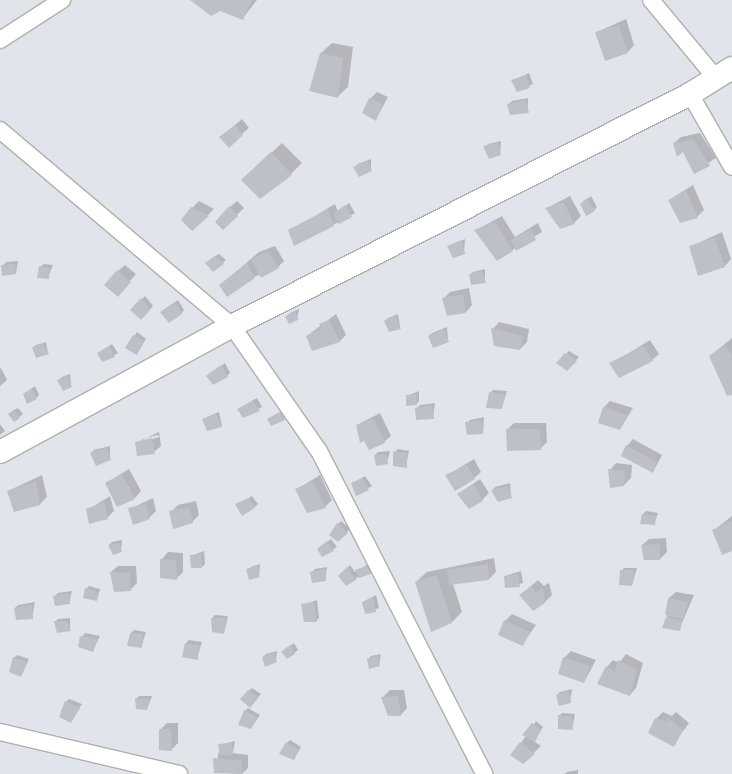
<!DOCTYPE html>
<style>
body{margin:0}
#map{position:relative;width:732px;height:774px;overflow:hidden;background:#e2e4ec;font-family:Lato,sans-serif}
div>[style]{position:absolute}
.shadow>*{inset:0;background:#0003}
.building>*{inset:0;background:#bec0c7}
.roads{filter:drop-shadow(1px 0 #b1afab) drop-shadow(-1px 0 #b1afab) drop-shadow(0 1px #b1afab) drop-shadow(0 -1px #b1afab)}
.street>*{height:16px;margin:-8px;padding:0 8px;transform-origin:8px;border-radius:8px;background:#fff}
.secondary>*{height:22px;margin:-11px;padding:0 11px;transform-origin:11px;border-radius:11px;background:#fff}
span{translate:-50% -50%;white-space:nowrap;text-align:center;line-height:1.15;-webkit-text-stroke:4.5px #fff;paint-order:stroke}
</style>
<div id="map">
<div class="shadow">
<i style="clip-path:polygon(192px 0,257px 0,243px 18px)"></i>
<i style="clip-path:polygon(626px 19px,634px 45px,628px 52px,597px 32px)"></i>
<i style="clip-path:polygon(332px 43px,353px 47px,348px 87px,337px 97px,321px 53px)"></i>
<i style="clip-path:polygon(529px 73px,533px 84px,517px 90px,512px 81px)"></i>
<i style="clip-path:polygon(377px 92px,388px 97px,376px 119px,370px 99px)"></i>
<i style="clip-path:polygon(528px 98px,528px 112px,509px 104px,512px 101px)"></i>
<i style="clip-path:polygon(242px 119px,249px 128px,242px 134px,228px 131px)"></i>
<i style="clip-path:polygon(700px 133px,716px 158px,694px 172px,683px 151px,674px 143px,681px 137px)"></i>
<i style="clip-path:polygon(501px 141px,500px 154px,485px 147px,488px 144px)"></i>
<i style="clip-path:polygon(282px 143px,302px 163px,283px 182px,253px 170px)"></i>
<i style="clip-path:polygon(371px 159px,371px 170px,355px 167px,358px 164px)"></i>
<i style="clip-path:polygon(693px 185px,704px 210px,697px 217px,669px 200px)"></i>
<i style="clip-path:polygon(570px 196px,581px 216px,574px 223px,547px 208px)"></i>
<i style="clip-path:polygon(591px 196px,597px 207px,594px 210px,584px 201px)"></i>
<i style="clip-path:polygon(199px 201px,214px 209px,192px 230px,192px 208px)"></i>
<i style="clip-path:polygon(237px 201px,244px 208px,223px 228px,230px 207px)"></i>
<i style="clip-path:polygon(349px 203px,355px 213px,333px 225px,290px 231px,335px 204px,338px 212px)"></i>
<i style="clip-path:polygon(502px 216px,515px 237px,538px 223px,542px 232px,497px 259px,476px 230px)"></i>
<i style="clip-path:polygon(722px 232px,731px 259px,725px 266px,690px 247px)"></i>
<i style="clip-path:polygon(465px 239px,464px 253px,449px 247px,452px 244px)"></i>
<i style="clip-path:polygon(275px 246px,284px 261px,278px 267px,254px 277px,228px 279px,259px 252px)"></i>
<i style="clip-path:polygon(219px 254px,226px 260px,223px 263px,209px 260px)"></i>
<i style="clip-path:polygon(18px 261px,16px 273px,3px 266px,6px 262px)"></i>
<i style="clip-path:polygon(44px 264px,53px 265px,48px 277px,40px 267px)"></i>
<i style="clip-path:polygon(125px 265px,136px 274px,124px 288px,118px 271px)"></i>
<i style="clip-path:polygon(485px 269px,485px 282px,470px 275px,473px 272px)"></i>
<i style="clip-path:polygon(469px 288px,472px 305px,466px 312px,443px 299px,450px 292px)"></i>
<i style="clip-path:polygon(145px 296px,153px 306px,141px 318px,132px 310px)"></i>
<i style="clip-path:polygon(178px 300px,184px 310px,181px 314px,165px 309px)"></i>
<i style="clip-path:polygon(299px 309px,297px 319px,287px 316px,290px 313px)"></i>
<i style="clip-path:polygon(336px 314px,346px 335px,340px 341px,307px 336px)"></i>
<i style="clip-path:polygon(398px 314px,400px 327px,385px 321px,388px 318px)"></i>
<i style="clip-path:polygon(499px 322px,529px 329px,527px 342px,520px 349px,493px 329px)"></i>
<i style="clip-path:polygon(447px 327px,448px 341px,429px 336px,432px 333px)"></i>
<i style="clip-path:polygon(137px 332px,146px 339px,136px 354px,127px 348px)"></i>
<i style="clip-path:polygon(732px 338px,732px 393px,710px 356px)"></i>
<i style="clip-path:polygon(650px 340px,659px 354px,652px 360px,611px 364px)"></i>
<i style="clip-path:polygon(46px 342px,48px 353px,33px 348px,36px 345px)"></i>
<i style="clip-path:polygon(112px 344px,118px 353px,103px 361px,98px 353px)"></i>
<i style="clip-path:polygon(569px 351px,579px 357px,567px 369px,558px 363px)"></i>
<i style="clip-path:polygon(225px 363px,230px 373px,227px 376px,211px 373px)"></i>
<i style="clip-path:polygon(1px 368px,7px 380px,0 386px,0 369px)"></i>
<i style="clip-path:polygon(70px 374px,71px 386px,59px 380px,62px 377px)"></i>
<i style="clip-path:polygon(35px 386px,39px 395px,36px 398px,27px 392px)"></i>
<i style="clip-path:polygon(493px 390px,507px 391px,502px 407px,490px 393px)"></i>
<i style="clip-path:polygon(419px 391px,419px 401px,416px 404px,407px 396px)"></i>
<i style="clip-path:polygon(257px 398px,262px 407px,243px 416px,238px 409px)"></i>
<i style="clip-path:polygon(610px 401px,633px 408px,620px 429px,604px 407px)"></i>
<i style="clip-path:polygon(435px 403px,433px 417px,417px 408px,420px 405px)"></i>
<i style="clip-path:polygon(18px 408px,23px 414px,14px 421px,12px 411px)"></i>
<i style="clip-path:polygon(284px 410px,284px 419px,268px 420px,271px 417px)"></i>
<i style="clip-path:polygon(219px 412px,222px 426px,204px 420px,207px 417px)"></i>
<i style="clip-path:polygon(380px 413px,391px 436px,384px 442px,357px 425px)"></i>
<i style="clip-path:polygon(484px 417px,483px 433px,467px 423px,470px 420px)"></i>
<i style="clip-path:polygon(514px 423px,546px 423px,547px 442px,540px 449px,507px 430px)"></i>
<i style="clip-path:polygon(0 424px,5px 431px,0 435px)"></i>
<i style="clip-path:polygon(evenodd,159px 432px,161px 446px,154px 452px,136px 443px,159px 432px,158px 435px,159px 437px,142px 442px,142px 439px,158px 435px)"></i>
<i style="clip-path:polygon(633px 439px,662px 455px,653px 472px,627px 446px)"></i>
<i style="clip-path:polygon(110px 446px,110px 459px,91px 453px,94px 450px)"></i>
<i style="clip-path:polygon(398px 449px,409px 451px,406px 466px,395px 452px)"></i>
<i style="clip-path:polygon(390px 451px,387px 463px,375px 455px,378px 452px)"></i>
<i style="clip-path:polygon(474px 459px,481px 472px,474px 478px,446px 476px)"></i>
<i style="clip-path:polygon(616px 463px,632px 465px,631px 478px,624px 485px,610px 470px)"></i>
<i style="clip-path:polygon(129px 469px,141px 491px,135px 498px,106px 483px)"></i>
<i style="clip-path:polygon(42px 475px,47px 497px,40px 504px,8px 491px)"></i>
<i style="clip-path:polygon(320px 475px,332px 500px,325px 507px,296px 490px)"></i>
<i style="clip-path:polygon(365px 476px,372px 486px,357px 494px,353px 483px)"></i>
<i style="clip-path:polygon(480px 479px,489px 493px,482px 500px,458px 494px)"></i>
<i style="clip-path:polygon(510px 483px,511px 497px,493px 490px,495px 487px)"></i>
<i style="clip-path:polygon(110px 496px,114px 511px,107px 518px,88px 510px)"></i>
<i style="clip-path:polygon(252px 496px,258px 504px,255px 507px,237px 505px)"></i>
<i style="clip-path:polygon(153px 498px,156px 511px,149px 518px,130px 509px)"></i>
<i style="clip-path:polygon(196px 501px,199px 515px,192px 522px,171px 512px,178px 505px)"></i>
<i style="clip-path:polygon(646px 511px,658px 513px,654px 524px,643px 514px)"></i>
<i style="clip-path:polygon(732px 516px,732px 549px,713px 531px)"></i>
<i style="clip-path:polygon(341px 521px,350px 529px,338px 541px,338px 524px)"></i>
<i style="clip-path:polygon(666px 538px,667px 552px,660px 559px,642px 545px,649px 539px)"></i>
<i style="clip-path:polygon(331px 539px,337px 547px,322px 555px,322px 546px)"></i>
<i style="clip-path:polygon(122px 540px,121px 551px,109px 545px,112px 542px)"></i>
<i style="clip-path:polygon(204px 551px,205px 564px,202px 567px,191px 556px)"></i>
<i style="clip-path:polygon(168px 552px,183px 553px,183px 572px,176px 579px,161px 577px,162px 559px)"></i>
<i style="clip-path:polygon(494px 558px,496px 572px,489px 579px,453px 584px,462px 612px,452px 622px,416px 582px,427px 572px)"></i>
<i style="clip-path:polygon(370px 563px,373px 570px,355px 579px,340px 576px,350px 565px,355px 572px)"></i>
<i style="clip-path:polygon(260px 564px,259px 576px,248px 570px,251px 567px)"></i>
<i style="clip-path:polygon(118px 566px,136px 566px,137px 583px,130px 590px,111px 572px)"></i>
<i style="clip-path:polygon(327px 567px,325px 580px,312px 572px,315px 569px)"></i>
<i style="clip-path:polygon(624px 568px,637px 568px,632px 585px,621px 571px)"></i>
<i style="clip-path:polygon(521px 571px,523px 583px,506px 587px,505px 576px)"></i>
<i style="clip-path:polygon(538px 580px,544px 586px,549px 583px,552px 595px,545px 602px,521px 595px)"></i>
<i style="clip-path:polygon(89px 586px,100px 589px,97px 600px,86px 589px)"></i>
<i style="clip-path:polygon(72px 591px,69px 603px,55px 596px,58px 593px)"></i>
<i style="clip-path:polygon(676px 592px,694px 595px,679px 630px,667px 618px,669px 598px)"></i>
<i style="clip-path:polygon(376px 595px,379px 608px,366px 612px,363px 602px)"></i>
<i style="clip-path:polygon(317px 600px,319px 618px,316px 621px,303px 605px)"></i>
<i style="clip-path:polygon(35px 602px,32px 618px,15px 608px,18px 605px)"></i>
<i style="clip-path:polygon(512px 614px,536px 625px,522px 645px,505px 621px)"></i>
<i style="clip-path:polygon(215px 615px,228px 616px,224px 633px,212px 618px)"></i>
<i style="clip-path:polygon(70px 618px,70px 630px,55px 622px,58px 619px)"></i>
<i style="clip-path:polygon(134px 630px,146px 632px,141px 647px,131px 633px)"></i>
<i style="clip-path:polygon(85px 633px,100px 636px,93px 650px,82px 637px)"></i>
<i style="clip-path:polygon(189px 640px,202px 642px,197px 658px,186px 643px)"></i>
<i style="clip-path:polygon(294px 643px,298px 650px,287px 658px,286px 649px)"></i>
<i style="clip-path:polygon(277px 651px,276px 660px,263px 657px,266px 654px)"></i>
<i style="clip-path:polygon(571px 651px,596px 660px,584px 682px,564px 658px)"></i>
<i style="clip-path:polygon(381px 654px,379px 665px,368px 659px,371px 656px)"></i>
<i style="clip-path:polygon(626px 654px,643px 663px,636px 688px,630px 695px,607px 667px,613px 660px,619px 663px)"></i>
<i style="clip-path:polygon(17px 655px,29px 659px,21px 676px,14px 658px)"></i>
<i style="clip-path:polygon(252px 688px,261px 694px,250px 706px,241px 699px)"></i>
<i style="clip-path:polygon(572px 689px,570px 702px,557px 695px,560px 692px)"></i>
<i style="clip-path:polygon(390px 690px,404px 690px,407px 708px,401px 715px,383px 697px)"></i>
<i style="clip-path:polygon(139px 696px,152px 696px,147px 709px,136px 699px)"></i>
<i style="clip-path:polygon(69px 699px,82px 704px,71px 721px,66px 702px)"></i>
<i style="clip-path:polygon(248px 708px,260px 715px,251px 728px,245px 711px)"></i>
<i style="clip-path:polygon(663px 712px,672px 716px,676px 712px,689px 723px,673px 745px,656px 719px)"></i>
<i style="clip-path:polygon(562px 713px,575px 714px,572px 729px,559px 716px)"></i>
<i style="clip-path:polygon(536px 721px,543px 727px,534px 741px,541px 746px,523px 763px,521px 743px)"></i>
<i style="clip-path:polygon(167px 723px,178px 723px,178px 743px,172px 749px,160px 730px)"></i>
<i style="clip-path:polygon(290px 740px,301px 747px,294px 759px,287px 743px)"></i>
<i style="clip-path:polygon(235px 741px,233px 753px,248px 755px,248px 768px,242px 774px,215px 772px,220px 745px)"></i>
<i style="clip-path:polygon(578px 770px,578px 774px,564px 774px,567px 772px)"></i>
</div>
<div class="building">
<i style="clip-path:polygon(190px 0,252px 0,243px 20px,220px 11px,211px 16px)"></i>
<i style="clip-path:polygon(619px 25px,628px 53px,605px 61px,595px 32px)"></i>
<i style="clip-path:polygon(320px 53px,343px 58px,338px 98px,309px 91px)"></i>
<i style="clip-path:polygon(526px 75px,530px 88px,517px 92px,511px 80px)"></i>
<i style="clip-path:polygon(369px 98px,382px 104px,376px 121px,362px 113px)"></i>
<i style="clip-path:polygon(526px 100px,529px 113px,510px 115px,507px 104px)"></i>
<i style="clip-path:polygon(235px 125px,243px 135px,229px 148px,219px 137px)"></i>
<i style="clip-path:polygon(693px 139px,710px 166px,694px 174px,683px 152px,677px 157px,673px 143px)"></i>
<i style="clip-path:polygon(498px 143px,501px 155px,489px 159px,483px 146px)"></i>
<i style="clip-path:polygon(271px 152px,292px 175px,260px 199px,241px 180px)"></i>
<i style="clip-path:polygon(368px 161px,372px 171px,359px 177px,353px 167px)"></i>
<i style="clip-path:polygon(686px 191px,698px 218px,680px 223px,668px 200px)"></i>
<i style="clip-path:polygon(587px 198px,595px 211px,586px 216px,580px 204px)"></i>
<i style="clip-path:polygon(563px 202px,575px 224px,560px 229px,545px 208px)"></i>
<i style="clip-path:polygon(345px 205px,352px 217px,339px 224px,333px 214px)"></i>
<i style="clip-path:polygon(229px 206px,238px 216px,223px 230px,215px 222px)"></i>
<i style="clip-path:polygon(191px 207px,209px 216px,192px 231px,181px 220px)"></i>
<i style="clip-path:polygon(328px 209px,334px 226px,294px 246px,288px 230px)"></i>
<i style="clip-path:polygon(495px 222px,513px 251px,497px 261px,474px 230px)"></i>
<i style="clip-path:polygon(531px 229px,536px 240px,516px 251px,511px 240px)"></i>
<i style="clip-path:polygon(715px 238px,725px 267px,698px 276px,689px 246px)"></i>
<i style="clip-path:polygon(462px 241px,465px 254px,453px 258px,447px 246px)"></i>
<i style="clip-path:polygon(268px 252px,279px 268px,261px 278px,251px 259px)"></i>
<i style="clip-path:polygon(215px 256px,224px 264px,213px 272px,205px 263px)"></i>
<i style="clip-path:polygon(247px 263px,255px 278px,227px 297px,219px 285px)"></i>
<i style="clip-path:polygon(15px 264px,16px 274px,2px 276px,1px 265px)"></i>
<i style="clip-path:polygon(39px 266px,50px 268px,49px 279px,37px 278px)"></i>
<i style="clip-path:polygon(117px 270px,131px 282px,118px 297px,104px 285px)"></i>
<i style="clip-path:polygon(482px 271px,486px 283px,471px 285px,469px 274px)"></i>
<i style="clip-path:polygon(463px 294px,466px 313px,447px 316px,442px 298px)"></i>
<i style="clip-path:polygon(141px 298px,151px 309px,141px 320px,130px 310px)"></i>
<i style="clip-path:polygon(175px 302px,182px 314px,169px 323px,160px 312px)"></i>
<i style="clip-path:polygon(296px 312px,298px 320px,289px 324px,285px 316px)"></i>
<i style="clip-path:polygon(395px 316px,401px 329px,389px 332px,384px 321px)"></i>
<i style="clip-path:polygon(329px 320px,340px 342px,312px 351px,306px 336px,322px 329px,319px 324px)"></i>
<i style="clip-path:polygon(491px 328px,523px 336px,520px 350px,494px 346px)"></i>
<i style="clip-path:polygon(444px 329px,449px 342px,433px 348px,428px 336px)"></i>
<i style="clip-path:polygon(133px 335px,144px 342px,137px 355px,125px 348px)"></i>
<i style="clip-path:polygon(43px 344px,49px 354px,36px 358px,32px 347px)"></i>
<i style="clip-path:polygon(725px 345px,732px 355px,732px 395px,727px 396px,709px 356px)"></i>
<i style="clip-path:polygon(109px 346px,115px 357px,102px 362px,97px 353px)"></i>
<i style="clip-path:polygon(643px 346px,653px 361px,619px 378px,609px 363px)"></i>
<i style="clip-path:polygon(565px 353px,577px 361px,567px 371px,556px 363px)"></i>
<i style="clip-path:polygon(221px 365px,228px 377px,213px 385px,206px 376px)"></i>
<i style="clip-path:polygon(67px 376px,72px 387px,63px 391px,57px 380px)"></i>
<i style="clip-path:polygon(32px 388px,37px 399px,27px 404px,23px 394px)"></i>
<i style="clip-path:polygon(489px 392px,505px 394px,502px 409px,486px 408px)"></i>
<i style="clip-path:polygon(416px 394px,417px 405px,406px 406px,406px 395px)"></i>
<i style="clip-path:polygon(253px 401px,260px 411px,243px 418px,237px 409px)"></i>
<i style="clip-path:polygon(432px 405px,434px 419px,416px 420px,415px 408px)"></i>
<i style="clip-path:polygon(603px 407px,627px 415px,620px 430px,598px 423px)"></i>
<i style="clip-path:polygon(14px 410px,20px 418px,14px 422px,8px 414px)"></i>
<i style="clip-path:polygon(280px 412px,285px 420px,271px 426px,267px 419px)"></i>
<i style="clip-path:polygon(216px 414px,222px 427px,207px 431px,202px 419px)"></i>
<i style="clip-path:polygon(374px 419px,385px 443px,369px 450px,364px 441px,360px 443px,356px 425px)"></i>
<i style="clip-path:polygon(481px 420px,483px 434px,467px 435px,465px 422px)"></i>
<i style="clip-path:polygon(506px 429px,540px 429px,541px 450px,507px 451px)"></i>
<i style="clip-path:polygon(152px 438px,155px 454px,137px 456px,135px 442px)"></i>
<i style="clip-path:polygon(626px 445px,656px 462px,653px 473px,621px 456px)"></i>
<i style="clip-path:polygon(107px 448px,111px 460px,96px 466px,90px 453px)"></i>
<i style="clip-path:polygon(393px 452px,407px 453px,407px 468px,393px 466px)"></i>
<i style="clip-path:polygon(387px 454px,388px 464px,376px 466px,374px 455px)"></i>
<i style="clip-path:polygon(467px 465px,475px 479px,455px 491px,445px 475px)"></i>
<i style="clip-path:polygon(608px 469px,625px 471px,624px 486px,610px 488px)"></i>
<i style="clip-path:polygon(122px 474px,135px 499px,117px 507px,105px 483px)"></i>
<i style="clip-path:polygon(362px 478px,369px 490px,356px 496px,351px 483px)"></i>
<i style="clip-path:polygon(36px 481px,40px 505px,14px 512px,7px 491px)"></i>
<i style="clip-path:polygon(313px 481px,326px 508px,307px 513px,295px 489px)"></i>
<i style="clip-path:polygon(473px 484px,483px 501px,469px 509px,457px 494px)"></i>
<i style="clip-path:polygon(508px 486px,512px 498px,498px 502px,491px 490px)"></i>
<i style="clip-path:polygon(249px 498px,255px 508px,242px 516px,235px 504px)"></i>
<i style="clip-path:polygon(104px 502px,108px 519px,89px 524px,86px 509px)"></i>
<i style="clip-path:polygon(146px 504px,150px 519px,133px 525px,128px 508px)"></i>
<i style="clip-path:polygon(189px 507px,193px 523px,173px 529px,169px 511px)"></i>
<i style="clip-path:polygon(642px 514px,656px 516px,655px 525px,640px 524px)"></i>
<i style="clip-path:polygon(732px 520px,732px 551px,722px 555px,712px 530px)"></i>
<i style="clip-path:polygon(337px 523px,348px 533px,338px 542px,329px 535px)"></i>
<i style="clip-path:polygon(327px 541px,334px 551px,322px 557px,317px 549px)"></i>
<i style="clip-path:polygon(119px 543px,122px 552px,113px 555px,108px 545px)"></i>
<i style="clip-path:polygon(660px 544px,660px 560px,644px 560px,641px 545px)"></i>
<i style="clip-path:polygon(201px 554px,202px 568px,191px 568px,190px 555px)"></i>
<i style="clip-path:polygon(160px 559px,176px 560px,177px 580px,160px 578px)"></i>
<i style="clip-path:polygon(488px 564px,489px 580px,449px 585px,447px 570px)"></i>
<i style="clip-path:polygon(257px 566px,260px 577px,249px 580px,246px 569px)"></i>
<i style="clip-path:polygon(367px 566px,371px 574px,359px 578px,355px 570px)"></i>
<i style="clip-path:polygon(347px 567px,356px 580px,346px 586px,338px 576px)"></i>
<i style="clip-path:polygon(325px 569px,326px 581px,312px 583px,310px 572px)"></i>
<i style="clip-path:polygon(620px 570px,634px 570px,632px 586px,619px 585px)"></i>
<i style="clip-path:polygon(110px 572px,130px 573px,131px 591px,114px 592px)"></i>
<i style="clip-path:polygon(518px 574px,520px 587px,505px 588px,504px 576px)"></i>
<i style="clip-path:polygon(437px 575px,452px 623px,431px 632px,415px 582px)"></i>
<i style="clip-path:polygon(531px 586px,536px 592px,543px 588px,545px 603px,533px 611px,519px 595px)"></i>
<i style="clip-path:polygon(85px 588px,98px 592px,97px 601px,83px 598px)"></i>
<i style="clip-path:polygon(69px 593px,70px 604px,55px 606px,53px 596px)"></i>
<i style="clip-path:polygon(373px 597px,376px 612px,365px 614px,362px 602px)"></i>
<i style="clip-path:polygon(668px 598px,688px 602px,683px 619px,665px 615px)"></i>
<i style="clip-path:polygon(314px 602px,317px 622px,304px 622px,301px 604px)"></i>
<i style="clip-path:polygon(32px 605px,33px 619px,16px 620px,14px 608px)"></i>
<i style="clip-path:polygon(666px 617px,682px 621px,680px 631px,662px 628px)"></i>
<i style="clip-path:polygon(211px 618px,226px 618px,224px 634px,212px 632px)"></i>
<i style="clip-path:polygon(504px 620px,530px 632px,523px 646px,498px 635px)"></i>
<i style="clip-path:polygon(54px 621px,67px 621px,71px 631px,57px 633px)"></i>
<i style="clip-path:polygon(130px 633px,143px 634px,142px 648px,127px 646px)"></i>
<i style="clip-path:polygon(80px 636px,98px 639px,93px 652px,78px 647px)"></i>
<i style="clip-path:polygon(185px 643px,199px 645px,198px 660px,182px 657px)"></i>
<i style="clip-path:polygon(290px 645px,295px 654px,287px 659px,281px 652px)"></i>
<i style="clip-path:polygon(274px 653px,277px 662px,265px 667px,262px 657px)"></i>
<i style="clip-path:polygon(378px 656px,380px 666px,369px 669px,367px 659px)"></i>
<i style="clip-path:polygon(13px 657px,27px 662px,21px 677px,9px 672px)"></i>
<i style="clip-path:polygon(563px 657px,590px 666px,584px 683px,558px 674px)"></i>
<i style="clip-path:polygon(618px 660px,637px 670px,630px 696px,597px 684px,606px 666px,615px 672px)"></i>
<i style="clip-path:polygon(248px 690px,259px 697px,250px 708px,240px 699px)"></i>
<i style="clip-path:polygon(569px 691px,571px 703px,559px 706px,556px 695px)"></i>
<i style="clip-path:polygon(398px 696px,401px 716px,388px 716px,381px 697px)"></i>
<i style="clip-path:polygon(135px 698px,150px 699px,147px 710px,136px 709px)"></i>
<i style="clip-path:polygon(65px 701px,80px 708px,71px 723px,59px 717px)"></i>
<i style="clip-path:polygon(244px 710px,258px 718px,251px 729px,238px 725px)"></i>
<i style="clip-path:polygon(558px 715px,572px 717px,573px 730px,558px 729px)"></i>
<i style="clip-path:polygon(655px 718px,666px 722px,668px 718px,683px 730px,674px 747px,648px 733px)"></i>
<i style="clip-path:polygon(532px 723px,541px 730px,535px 742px,522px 735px)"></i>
<i style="clip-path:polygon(159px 729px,171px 729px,172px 751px,159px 750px)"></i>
<i style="clip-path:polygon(286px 742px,299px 750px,294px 760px,279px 754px)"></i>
<i style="clip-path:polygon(520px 742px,535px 754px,523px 764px,510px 755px)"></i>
<i style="clip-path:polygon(232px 743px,233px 755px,220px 755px,218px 744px)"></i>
<i style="clip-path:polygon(213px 758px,242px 761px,242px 774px,214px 773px)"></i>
</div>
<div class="roads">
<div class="street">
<i style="left:651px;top:0;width:100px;rotate:50.3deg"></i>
<i style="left:0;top:40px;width:74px;rotate:-32.8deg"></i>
<i style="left:690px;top:94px;width:84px;rotate:60.1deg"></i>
<i style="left:0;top:130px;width:304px;rotate:40.2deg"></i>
<i style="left:232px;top:326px;width:152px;rotate:55.2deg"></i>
<i style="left:319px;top:451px;width:363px;rotate:62.9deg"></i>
<i style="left:0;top:732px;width:184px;rotate:13.2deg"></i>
</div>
<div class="secondary">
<i style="left:0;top:452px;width:264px;rotate:-28.5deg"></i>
<i style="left:232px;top:326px;width:513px;rotate:-26.86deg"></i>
<i style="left:690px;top:94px;width:49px;rotate:-31.8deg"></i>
</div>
</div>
</div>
